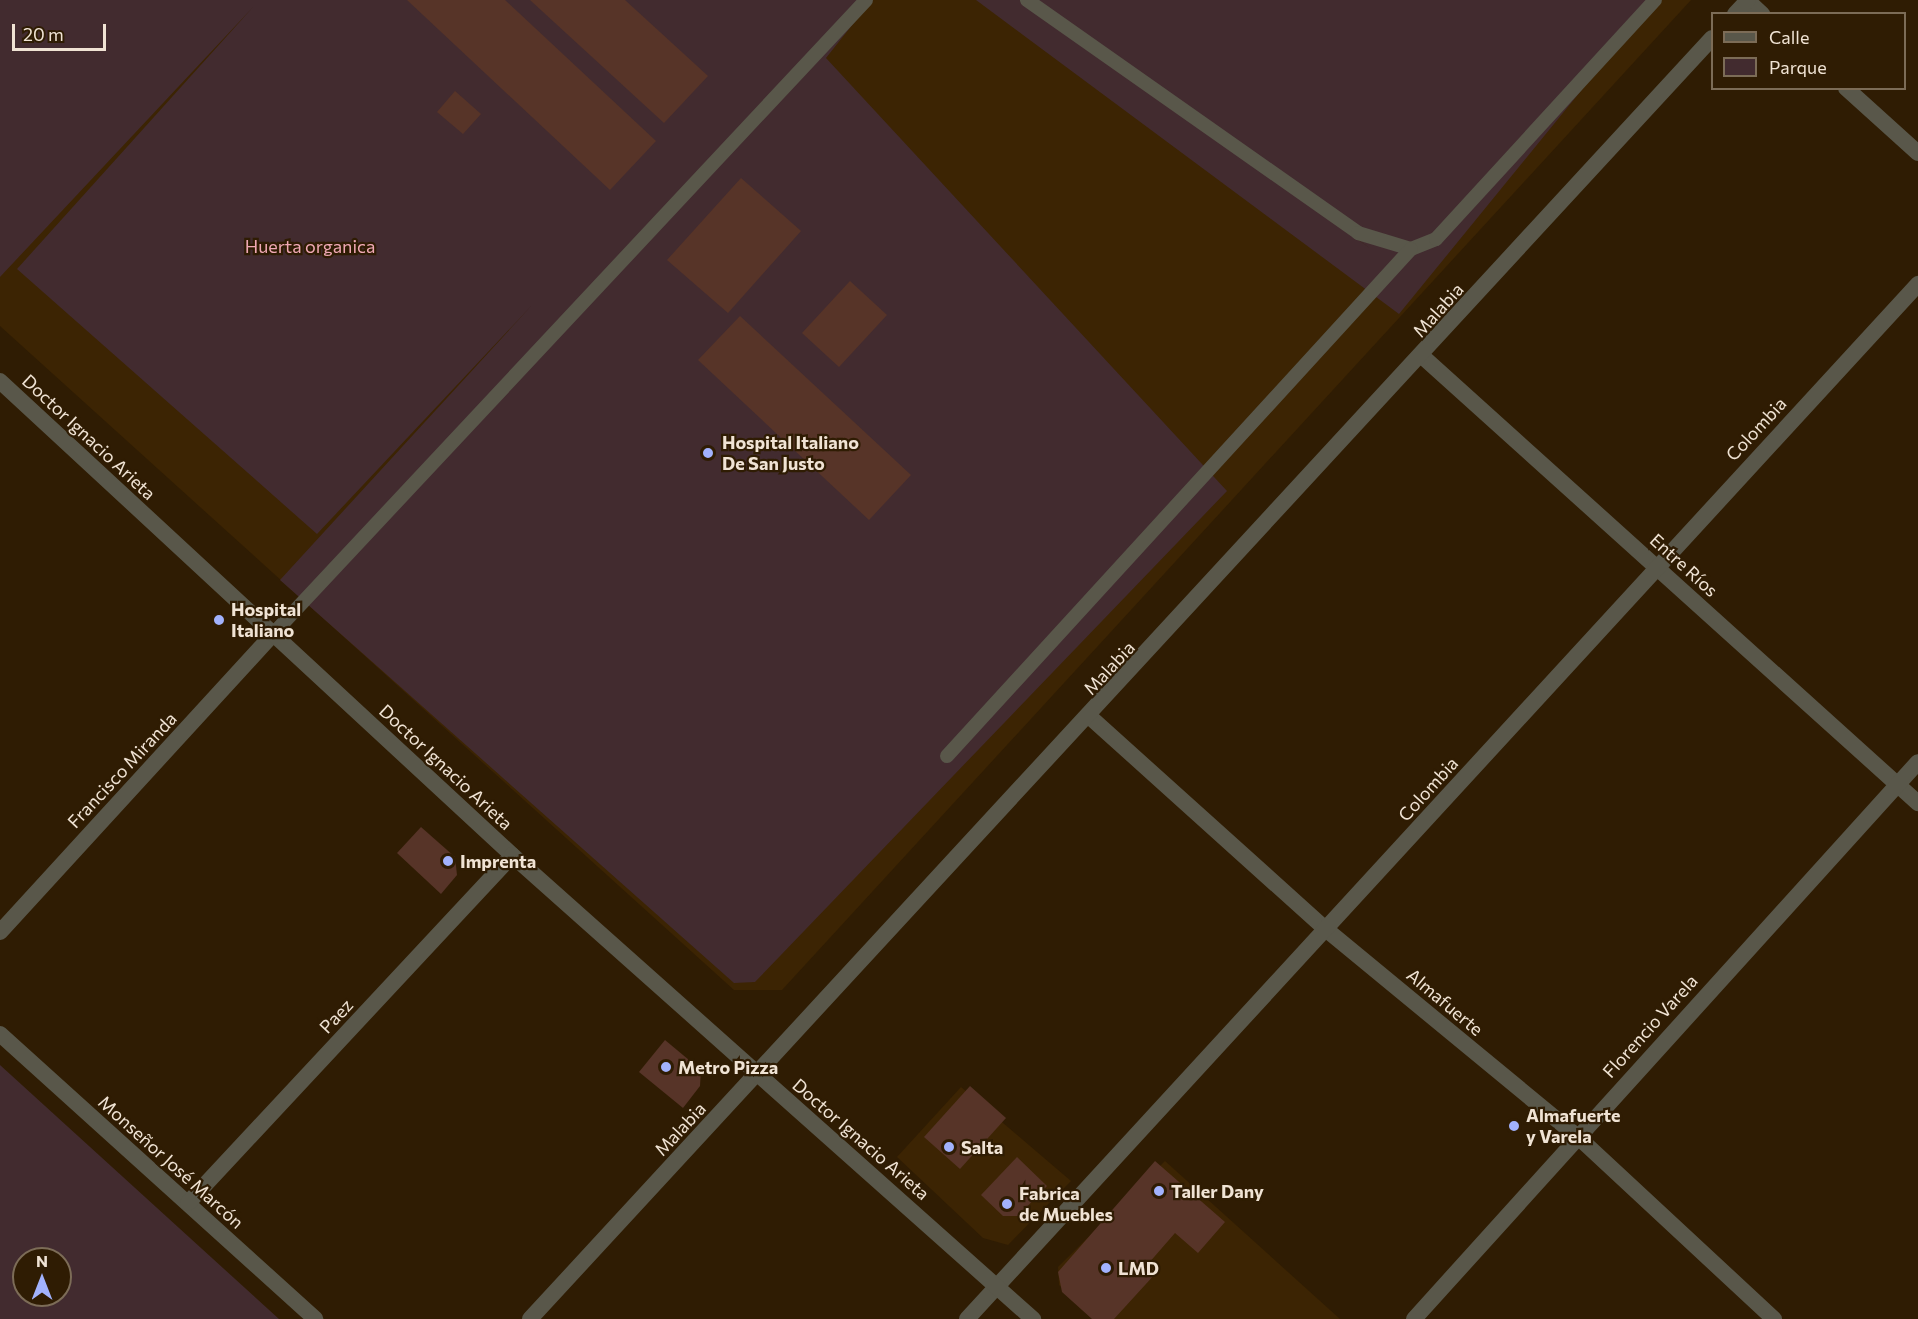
<!DOCTYPE html>
<meta charset="utf-8">
<style>
body{margin:0}
#map{position:relative;width:1918px;height:1319px;overflow:hidden;background:#2f1c03;font-family:Commissioner,sans-serif}
div>[style]{position:absolute}
.built>*{inset:0;background:#3c2403}
.green>*{inset:0;background:#422b2f}
.building>*{inset:0;background:#573428}
.service>*{height:14px;margin:-7px;padding:0 7px;transform-origin:7px;border-radius:7px;background:#59574a}
.minor>*{height:16px;margin:-8px;padding:0 8px;transform-origin:8px;border-radius:8px;background:#59574a}
.tertiary>*{height:16px;margin:-8px;padding:0 8px;transform-origin:8px;border-radius:8px;background:#59574a}
.dots>*{width:16px;height:16px;translate:-50% -50%;box-sizing:border-box;border:3px solid #2f1c03;border-radius:50%}
span{translate:-50% -50%;white-space:nowrap;text-align:center;line-height:1.15;-webkit-text-stroke:4.5px #2f1c03;paint-order:stroke}
.park-label{font-size:18px;color:#efa8b4}
.street-label{font-size:18px;color:#f0e3d4}
.poi-label{font-size:18px;color:#f0e3d4;font-weight:700}
.left{translate:0 -50%;text-align:left}
.legend{position:absolute;left:1711px;top:12px;width:195px;height:78px;box-sizing:border-box;background:#2f1c03;border:2px solid #7c6c57;margin:0;padding:8px 10px;list-style:none;font-size:18px;color:#f0e3d4}
.legend li{display:flex;align-items:center;gap:12px;height:30px}
.legend b{width:30px;border:2px solid #7c6c57}
.north{position:absolute;left:12px;top:1247px;width:60px;height:60px;box-sizing:border-box;background:#2f1c03;border:2px solid #7c6c57;border-radius:50%;rotate:0deg;font-size:16px;font-weight:700;line-height:24px;text-align:center;color:#f0e3d4}
.north::after{content:'';display:block;margin:auto;width:21px;height:27px;background:#a2b2fd;clip-path:polygon(50% 0,100% 100%,50% 72%,0 100%)}
.scale{position:absolute;left:12px;top:24px;width:94px;height:27px;box-sizing:border-box;border:3px solid #f0e3d4;border-top:0;padding-left:8px;font-size:18px;line-height:21px;white-space:nowrap;color:#f0e3d4;-webkit-text-stroke:4px #2f1c03;paint-order:stroke}
</style>
<div id="map">
<div class="built">
<i style="clip-path:polygon(0 0,1691px 0,782px 990px,734px 990px,0 326px)"></i>
<i style="clip-path:polygon(961px 1087px,1071px 1181px,1008px 1245px,983px 1238px,897px 1157px)"></i>
<i style="clip-path:polygon(1165px 1161px,1340px 1319px,1096px 1319px,1059px 1285px,1058px 1267px)"></i>
</div>
<div class="green">
<i style="clip-path:polygon(0 0,872px 0,826px 58px,1227px 491px,755px 982px,734px 983px,280px 580px,534px 303px,317px 534px,17px 269px,254px 6px,0 277px)"></i>
<i style="clip-path:polygon(976px 0,1024px 0,1371px 249px,1035px 0,1655px 0,1399px 314px)"></i>
<i style="clip-path:polygon(evenodd,0 1065px,279px 1319px,0 1319px,0 1065px,24px 1259px,60px 1259px,60px 1295px,24px 1295px,24px 1259px)"></i>
</div>
<div class="building">
<i style="clip-path:polygon(407px 0,505px 0,656px 141px,610px 190px)"></i>
<i style="clip-path:polygon(530px 0,625px 0,708px 76px,664px 123px)"></i>
<i style="clip-path:polygon(455px 91px,481px 114px,463px 134px,437px 112px)"></i>
<i style="clip-path:polygon(741px 178px,801px 231px,728px 313px,667px 260px)"></i>
<i style="clip-path:polygon(850px 281px,887px 315px,839px 367px,802px 333px)"></i>
<i style="clip-path:polygon(740px 316px,911px 475px,869px 520px,698px 360px)"></i>
<i style="clip-path:polygon(421px 827px,455px 857px,457px 875px,441px 894px,397px 853px)"></i>
<i style="clip-path:polygon(665px 1040px,701px 1070px,700px 1086px,683px 1108px,639px 1072px)"></i>
<i style="clip-path:polygon(970px 1086px,1006px 1118px,960px 1169px,924px 1137px)"></i>
<i style="clip-path:polygon(1017px 1157px,1047px 1186px,1018px 1216px,1003px 1216px,981px 1195px)"></i>
<i style="clip-path:polygon(1155px 1161px,1225px 1222px,1198px 1253px,1175px 1233px,1148px 1264px,1156px 1273px,1114px 1319px,1092px 1319px,1062px 1292px,1058px 1272px)"></i>
</div>
<div class="service">
<i style="left:1027px;top:0;width:405px;rotate:35.1deg"></i>
<i style="left:1358px;top:233px;width:55px;rotate:16.8deg"></i>
<i style="left:1411px;top:249px;width:27px;rotate:-22deg"></i>
<i style="left:1436px;top:239px;width:324px;rotate:-47.5deg"></i>
<i style="left:273px;top:634px;width:868px;rotate:-46.91deg"></i>
<i style="left:947px;top:756px;width:687px;rotate:-47.54deg"></i>
</div>
<div class="minor">
<i style="left:1747px;top:0;width:21px;rotate:43deg"></i>
<i style="left:1735px;top:14px;width:19px;rotate:-47deg"></i>
<i style="left:1846px;top:88px;width:97px;rotate:42.1deg"></i>
<i style="left:1422px;top:356px;width:668px;rotate:42.03deg"></i>
<i style="left:1090px;top:717px;width:320px;rotate:42deg"></i>
<i style="left:1328px;top:931px;width:323px;rotate:39.5deg"></i>
<i style="left:1577px;top:1136px;width:269px;rotate:42.9deg"></i>
<i style="left:0;top:932px;width:404px;rotate:-47.5deg"></i>
<i style="left:0;top:1034px;width:425px;rotate:42.1deg"></i>
<i style="left:188px;top:1203px;width:475px;rotate:-47deg"></i>
<i style="left:530px;top:1319px;width:1743px;rotate:-47.3deg"></i>
<i style="left:967px;top:1319px;width:1406px;rotate:-47.42deg"></i>
<i style="left:1414px;top:1319px;width:751px;rotate:-47.86deg"></i>
</div>
<div class="tertiary">
<i style="left:0;top:381px;width:698px;rotate:42.79deg"></i>
<i style="left:512px;top:855px;width:698px;rotate:41.69deg"></i>
</div>
<div class="dots">
<i style="left:708px;top:453px;background:#a2b2fd"></i>
<i style="left:219px;top:620px;background:#a2b2fd"></i>
<i style="left:448px;top:861px;background:#a2b2fd"></i>
<i style="left:666px;top:1067px;background:#a2b2fd"></i>
<i style="left:1514px;top:1126px;background:#a2b2fd"></i>
<i style="left:949px;top:1147px;background:#a2b2fd"></i>
<i style="left:1159px;top:1191px;background:#a2b2fd"></i>
<i style="left:1007px;top:1204px;background:#a2b2fd"></i>
<i style="left:1106px;top:1268px;background:#a2b2fd"></i>
</div>
<div class="park-label">
<span style="left:310px;top:246px">Huerta organica</span>
</div>
<div class="street-label">
<span style="left:1438px;top:310px;rotate:-48deg">Malabia</span>
<span style="left:1756px;top:429px;rotate:-47deg">Colombia</span>
<span style="left:89px;top:437px;rotate:43deg">Doctor Ignacio Arieta</span>
<span style="left:1684px;top:565px;rotate:42deg">Entre Ríos</span>
<span style="left:1109px;top:668px;rotate:-47deg">Malabia</span>
<span style="left:446px;top:767px;rotate:43deg">Doctor Ignacio Arieta</span>
<span style="left:122px;top:770px;rotate:-47deg">Francisco Miranda</span>
<span style="left:1428px;top:789px;rotate:-48deg">Colombia</span>
<span style="left:1445px;top:1002px;rotate:40deg">Almafuerte</span>
<span style="left:336px;top:1016px;rotate:-47deg">Paez</span>
<span style="left:1650px;top:1026px;rotate:-48deg">Florencio Varela</span>
<span style="left:680px;top:1129px;rotate:-47deg">Malabia</span>
<span style="left:861px;top:1139px;rotate:41deg">Doctor Ignacio Arieta</span>
<span style="left:171px;top:1162px;rotate:42deg">Monseñor José Marcón</span>
</div>
<div class="poi-label">
<span class="left" style="left:722px;top:453px">Hospital Italiano<br>De San Justo</span>
<span class="left" style="left:231px;top:620px">Hospital<br>Italiano</span>
<span class="left" style="left:460px;top:861px">Imprenta</span>
<span class="left" style="left:678px;top:1067px">Metro Pizza</span>
<span class="left" style="left:1526px;top:1126px">Almafuerte<br>y Varela</span>
<span class="left" style="left:961px;top:1147px">Salta</span>
<span class="left" style="left:1171px;top:1191px">Taller Dany</span>
<span class="left" style="left:1019px;top:1204px">Fabrica<br>de Muebles</span>
<span class="left" style="left:1118px;top:1268px">LMD</span>
</div>
<ul class="legend">
<li><b style="height:8px;background:#59574a"></b>Calle</li>
<li><b style="height:16px;background:#422b2f"></b>Parque</li>
</ul>
<div class="north">N</div>
<div class="scale">20 m</div>
</div>
